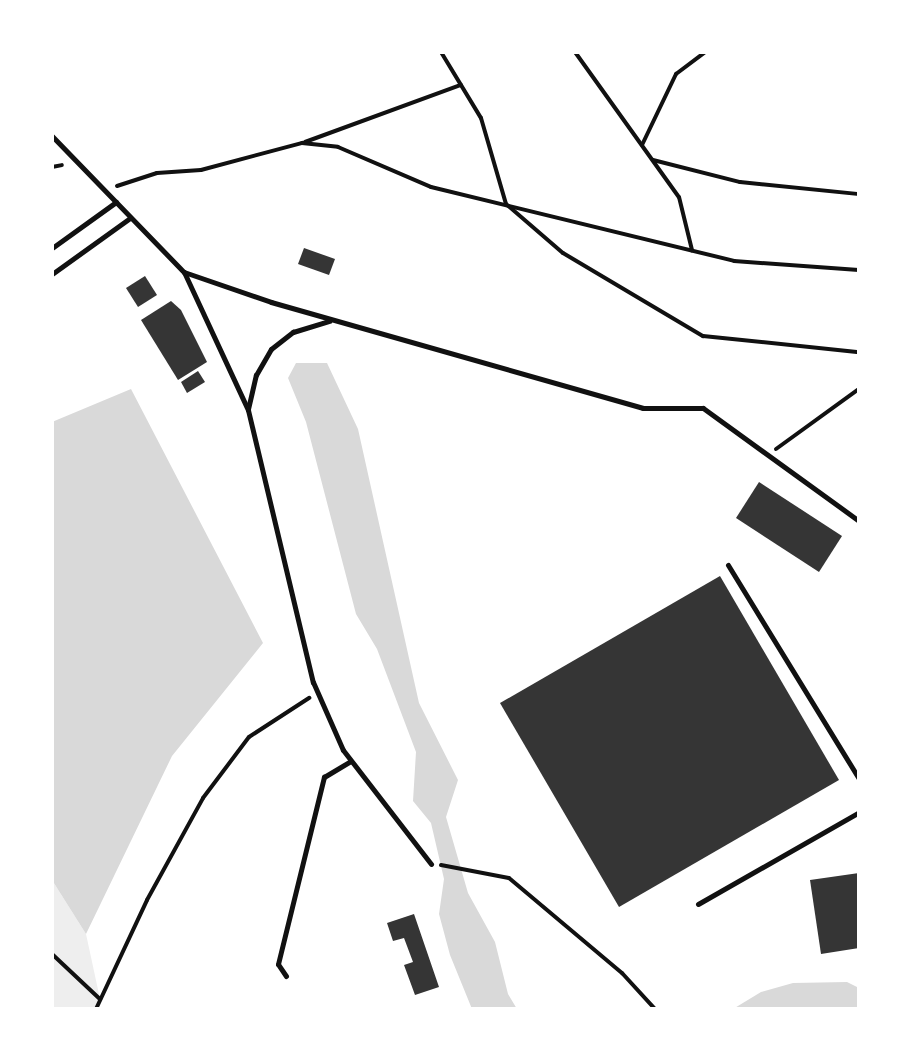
<!DOCTYPE html>
<style>
body{margin:0}
#map{position:relative;width:911px;height:1061px;overflow:hidden;background:#fff;font-family:"Fira Sans Condensed",sans-serif}
div>[style]{position:absolute}
.green>*{inset:0;background:#eee}
.water>*{inset:0;background:#d9d9d9}
.building>*{inset:0;background:#353535}
.path>*{height:4px;margin:-2px;padding:0 2px;transform-origin:2px;border-radius:2px;background:#111}
.service>*{height:5px;margin:-2.5px;padding:0 2.5px;transform-origin:2.5px;border-radius:2.5px;background:#111}
span{translate:-50% -50%;white-space:nowrap;text-align:center;line-height:1.15;-webkit-text-stroke:7px #fff;paint-order:stroke}
.frame{position:absolute;inset:0;border:54px solid #fff;pointer-events:none}
</style>
<div id="map">
<div class="green">
<i style="clip-path:polygon(52px 880px,86px 934px,100px 999px,96px 1009px,52px 1009px)"></i>
</div>
<div class="water">
<i style="clip-path:polygon(296px 363px,327px 363px,358px 429px,419px 703px,458px 780px,446px 817px,468px 893px,495px 942px,508px 994px,517px 1009px,472px 1009px,450px 955px,439px 914px,444px 879px,431px 823px,413px 801px,416px 752px,377px 649px,356px 614px,306px 422px,288px 378px)"></i>
<i style="clip-path:polygon(131px 389px,263px 643px,172px 756px,86px 934px,52px 880px,52px 422px)"></i>
<i style="clip-path:polygon(847px 982px,859px 988px,859px 1009px,733px 1009px,761px 992px,793px 983px)"></i>
</div>
<div class="building">
<i style="clip-path:polygon(304px 248px,335px 259px,329px 275px,298px 264px)"></i>
<i style="clip-path:polygon(145px 276px,157px 295px,138px 307px,126px 288px)"></i>
<i style="clip-path:polygon(171px 301px,181px 310px,207px 362px,178px 380px,141px 320px)"></i>
<i style="clip-path:polygon(198px 371px,205px 382px,187px 393px,181px 382px)"></i>
<i style="clip-path:polygon(759px 482px,842px 536px,819px 572px,736px 518px)"></i>
<i style="clip-path:polygon(720px 576px,839px 780px,619px 907px,500px 703px)"></i>
<i style="clip-path:polygon(859px 873px,859px 948px,821px 954px,810px 880px)"></i>
<i style="clip-path:polygon(414px 914px,439px 987px,415px 995px,404px 965px,413px 962px,404px 938px,393px 941px,387px 923px)"></i>
</div>
<div class="path">
<i style="left:441px;top:52px;width:77px;rotate:58.8deg"></i>
<i style="left:481px;top:118px;width:90px;rotate:73.8deg"></i>
<i style="left:506px;top:204px;width:75px;rotate:40.7deg"></i>
<i style="left:563px;top:253px;width:163px;rotate:30.7deg"></i>
<i style="left:703px;top:336px;width:157px;rotate:5.9deg"></i>
<i style="left:575px;top:52px;width:178px;rotate:54.4deg"></i>
<i style="left:679px;top:197px;width:55px;rotate:76.2deg"></i>
<i style="left:305px;top:142px;width:166px;rotate:-20.1deg"></i>
<i style="left:642px;top:145px;width:79px;rotate:-64.4deg"></i>
<i style="left:676px;top:74px;width:36px;rotate:-37deg"></i>
<i style="left:653px;top:160px;width:90px;rotate:14.2deg"></i>
<i style="left:740px;top:182px;width:120px;rotate:5.8deg"></i>
<i style="left:52px;top:167px;width:10px;rotate:-11deg"></i>
<i style="left:117px;top:186px;width:42px;rotate:-18deg"></i>
<i style="left:157px;top:173px;width:44px;rotate:-3.9deg"></i>
<i style="left:201px;top:170px;width:105px;rotate:-15deg"></i>
<i style="left:302px;top:143px;width:36px;rotate:6deg"></i>
<i style="left:338px;top:147px;width:101px;rotate:23.3deg"></i>
<i style="left:431px;top:187px;width:312px;rotate:13.7deg"></i>
<i style="left:734px;top:261px;width:125px;rotate:4.1deg"></i>
<i style="left:776px;top:449px;width:102px;rotate:-35.9deg"></i>
<i style="left:441px;top:865px;width:69px;rotate:10.8deg"></i>
<i style="left:509px;top:878px;width:148px;rotate:40.1deg"></i>
<i style="left:622px;top:973px;width:49px;rotate:47.5deg"></i>
<i style="left:52px;top:954px;width:66px;rotate:43.2deg"></i>
<i style="left:96px;top:1009px;width:120px;rotate:-64.9deg"></i>
<i style="left:147px;top:900px;width:116px;rotate:-61.2deg"></i>
<i style="left:203px;top:798px;width:76px;rotate:-53deg"></i>
<i style="left:249px;top:737px;width:72px;rotate:-33deg"></i>
</div>
<div class="service">
<i style="left:52px;top:136px;width:190px;rotate:45.9deg"></i>
<i style="left:184px;top:272px;width:152px;rotate:65.1deg"></i>
<i style="left:248px;top:410px;width:280px;rotate:76.6deg"></i>
<i style="left:313px;top:682px;width:74px;rotate:66.2deg"></i>
<i style="left:343px;top:750px;width:144px;rotate:52.3deg"></i>
<i style="left:52px;top:248px;width:79px;rotate:-35.7deg"></i>
<i style="left:184px;top:272px;width:92px;rotate:19deg"></i>
<i style="left:271px;top:302px;width:387px;rotate:15.9deg"></i>
<i style="left:643px;top:408px;width:60px"></i>
<i style="left:703px;top:408px;width:193px;rotate:35.9deg"></i>
<i style="left:52px;top:274px;width:96px;rotate:-35.7deg"></i>
<i style="left:248px;top:409px;width:35px;rotate:-77deg"></i>
<i style="left:256px;top:375px;width:30px;rotate:-60deg"></i>
<i style="left:271px;top:349px;width:28px;rotate:-38deg"></i>
<i style="left:293px;top:332px;width:38px;rotate:-17deg"></i>
<i style="left:728px;top:565px;width:251px;rotate:58.5deg"></i>
<i style="left:698px;top:904px;width:185px;rotate:-29.7deg"></i>
<i style="left:286px;top:976px;width:14px;rotate:-124deg"></i>
<i style="left:278px;top:964px;width:193px;rotate:-76.2deg"></i>
<i style="left:324px;top:777px;width:31px;rotate:-31deg"></i>
</div>
<div class="frame"></div>
</div>
